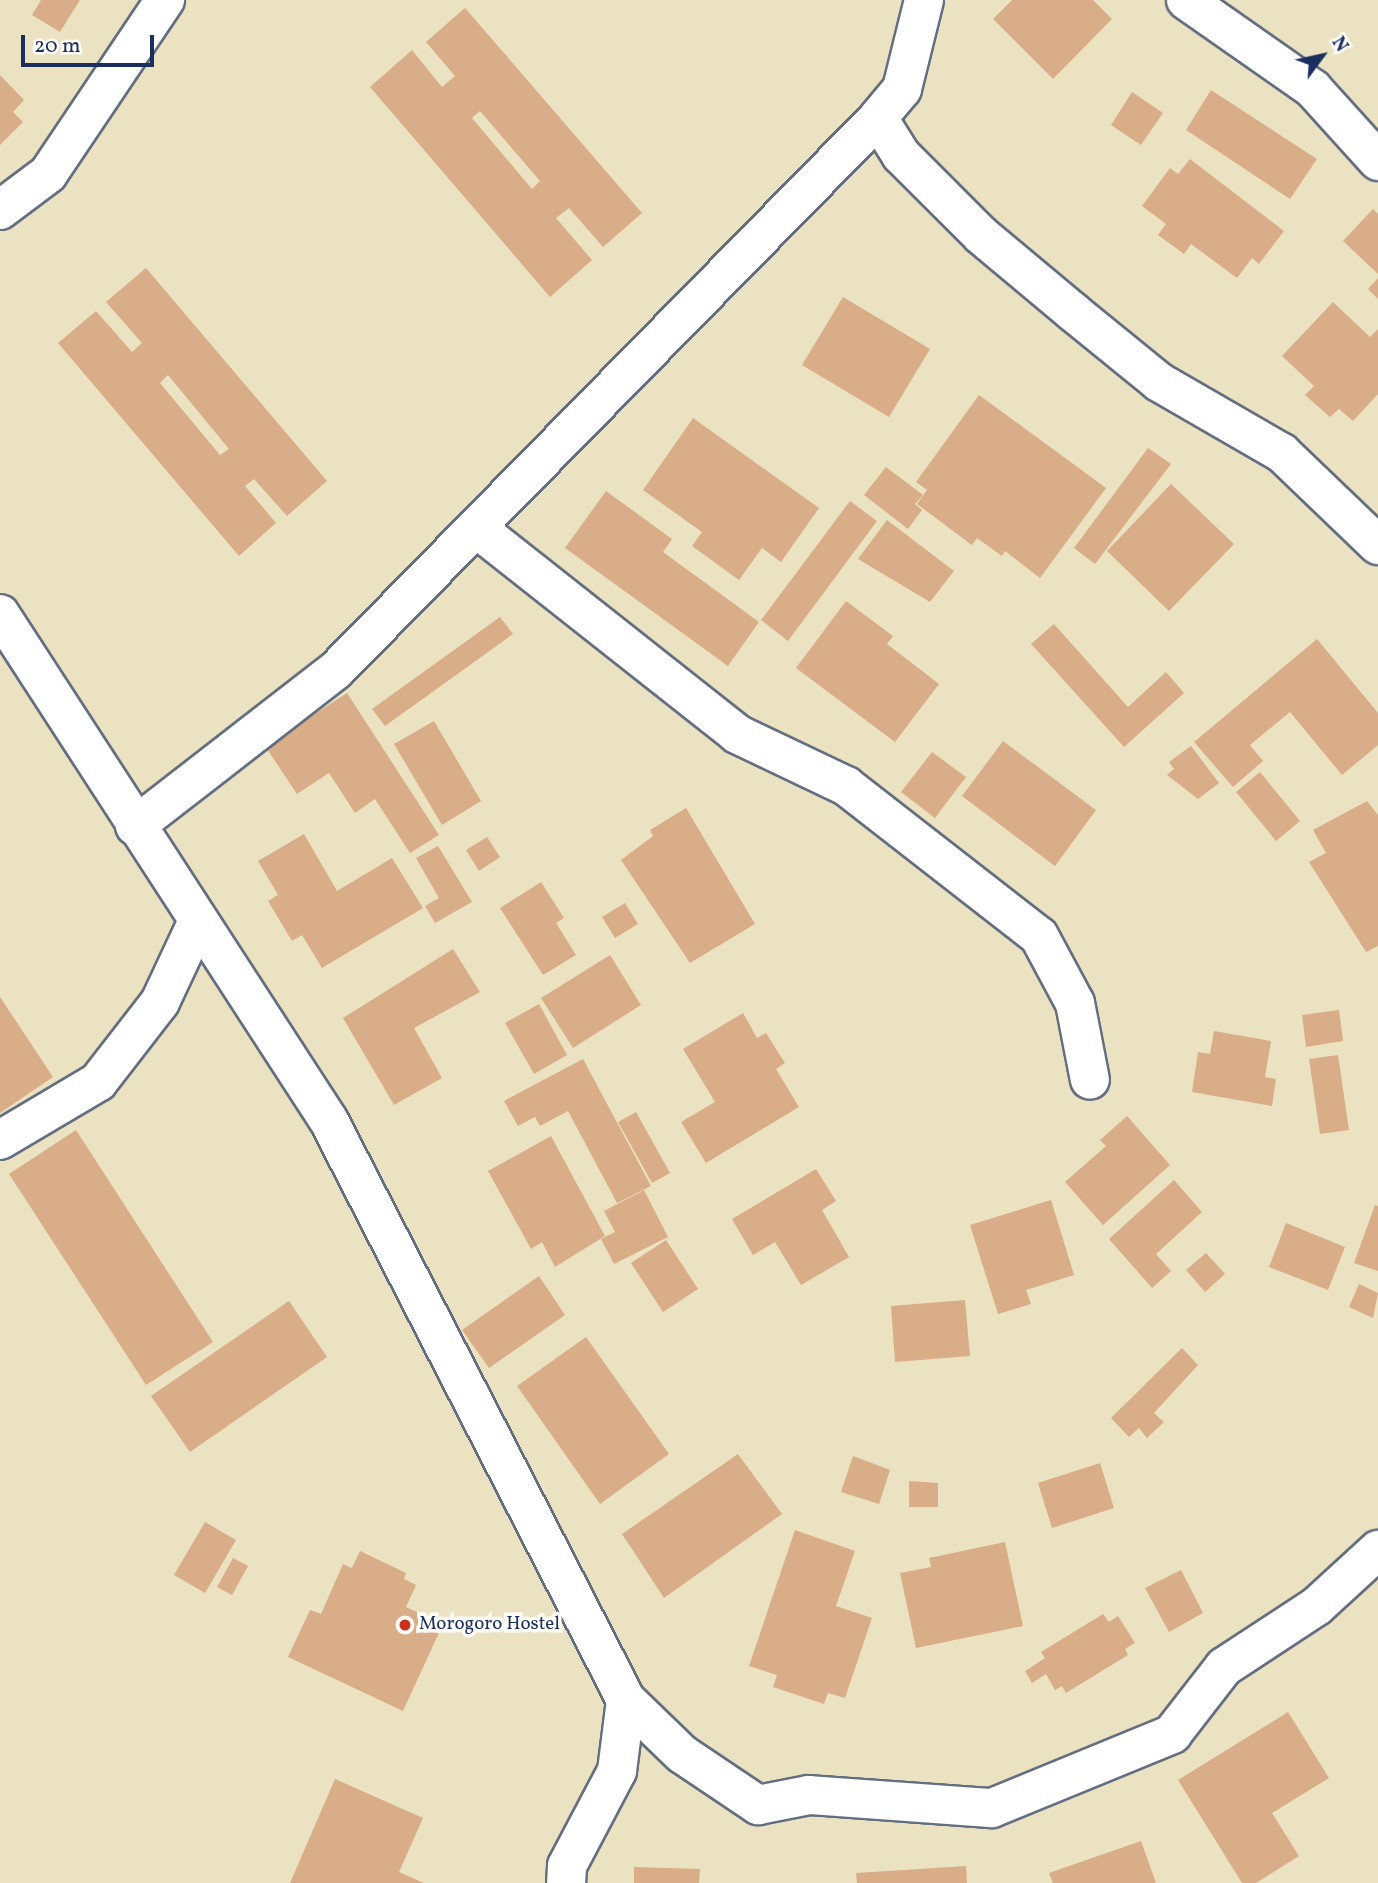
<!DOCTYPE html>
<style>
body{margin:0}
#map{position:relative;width:1378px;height:1883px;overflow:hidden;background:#ebe2c1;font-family:Vollkorn,serif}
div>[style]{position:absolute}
.building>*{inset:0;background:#d9ad87}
.roads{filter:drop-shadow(2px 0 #646e81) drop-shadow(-2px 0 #646e81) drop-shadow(0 2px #646e81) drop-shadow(0 -2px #646e81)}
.minor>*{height:38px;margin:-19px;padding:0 19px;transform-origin:19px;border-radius:19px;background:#fff}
.dots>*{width:19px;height:19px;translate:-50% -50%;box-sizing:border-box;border:4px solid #fdfcf7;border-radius:50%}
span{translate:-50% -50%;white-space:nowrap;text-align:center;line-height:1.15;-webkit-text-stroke:7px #fdfcf7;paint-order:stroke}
.poi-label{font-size:19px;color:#1b2f5e}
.left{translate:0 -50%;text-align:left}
.north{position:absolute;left:1287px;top:21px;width:70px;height:70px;-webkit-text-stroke:5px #fdfcf7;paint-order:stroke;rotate:57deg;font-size:19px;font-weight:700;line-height:28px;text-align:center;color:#1b2f5e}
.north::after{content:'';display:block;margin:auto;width:24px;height:32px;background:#1b2f5e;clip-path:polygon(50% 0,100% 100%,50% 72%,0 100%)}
.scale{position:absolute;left:21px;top:35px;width:133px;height:32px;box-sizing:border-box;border:4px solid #1b2f5e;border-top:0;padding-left:9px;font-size:21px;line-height:24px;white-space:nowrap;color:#1b2f5e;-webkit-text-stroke:5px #fdfcf7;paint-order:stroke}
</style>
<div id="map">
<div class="building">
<i style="clip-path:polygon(41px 0,80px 0,60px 32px,32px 15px)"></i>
<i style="clip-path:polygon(1012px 0,1093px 0,1112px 19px,1053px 79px,993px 19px)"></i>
<i style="clip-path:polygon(evenodd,465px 8px,642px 213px,603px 247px,569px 208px,556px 218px,592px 260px,550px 297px,370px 87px,412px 50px,442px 87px,455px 76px,426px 42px,465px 8px,480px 111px,540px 181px,532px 189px,472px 118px,480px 111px)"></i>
<i style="clip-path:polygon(0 75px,24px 100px,13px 112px,23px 122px,0 145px)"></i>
<i style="clip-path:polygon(1211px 90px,1317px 159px,1290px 199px,1186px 130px)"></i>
<i style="clip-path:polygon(1132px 92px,1163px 113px,1141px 145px,1111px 125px)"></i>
<i style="clip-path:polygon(1190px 159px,1284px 231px,1259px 264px,1252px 258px,1237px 278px,1191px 244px,1184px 254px,1158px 235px,1166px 224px,1142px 206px,1170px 168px,1178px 174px)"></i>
<i style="clip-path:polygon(1373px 209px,1378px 214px,1378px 274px,1343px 241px)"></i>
<i style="clip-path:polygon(evenodd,146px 268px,327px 481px,287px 516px,254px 479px,245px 486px,276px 523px,239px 556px,58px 343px,96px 311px,132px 352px,142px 343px,106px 302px,146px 268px,168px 375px,229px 449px,220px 455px,160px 383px,168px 375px)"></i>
<i style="clip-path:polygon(1378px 278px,1378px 299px,1368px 289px)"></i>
<i style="clip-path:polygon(843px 297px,930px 349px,889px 417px,802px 365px)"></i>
<i style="clip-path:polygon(1333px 302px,1370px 337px,1378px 329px,1378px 394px,1353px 421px,1339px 409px,1330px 417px,1305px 395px,1314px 386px,1282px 356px)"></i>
<i style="clip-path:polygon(979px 395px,1106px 488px,1040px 578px,1005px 551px,1002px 556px,977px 538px,972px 545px,917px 504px,927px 490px,916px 482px)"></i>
<i style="clip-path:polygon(693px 418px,819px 508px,781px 562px,762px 548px,739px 580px,692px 546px,702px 532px,643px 490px)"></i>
<i style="clip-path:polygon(1148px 448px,1171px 464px,1095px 564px,1074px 548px)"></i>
<i style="clip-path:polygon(886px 467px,923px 495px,915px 504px,922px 510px,908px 529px,864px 495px)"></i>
<i style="clip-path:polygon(1171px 484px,1234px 544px,1169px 611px,1107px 551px)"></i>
<i style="clip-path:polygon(606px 491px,672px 539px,663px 552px,759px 622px,728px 666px,565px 548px)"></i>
<i style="clip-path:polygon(850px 501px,877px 521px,788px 641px,761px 620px)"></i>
<i style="clip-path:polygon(887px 520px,954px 571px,930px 602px,858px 559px)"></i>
<i style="clip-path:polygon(846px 601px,893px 636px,887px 644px,939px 684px,895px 742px,796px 668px)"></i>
<i style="clip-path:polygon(500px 617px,513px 634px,385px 726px,372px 709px)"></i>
<i style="clip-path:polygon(1054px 624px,1128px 707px,1166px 672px,1184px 693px,1124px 747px,1031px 644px)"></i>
<i style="clip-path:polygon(1317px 639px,1378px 713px,1378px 745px,1342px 775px,1290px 712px,1250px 745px,1263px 761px,1233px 787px,1194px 742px)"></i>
<i style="clip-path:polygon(347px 693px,439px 835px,410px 853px,375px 799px,355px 813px,329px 773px,297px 794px,265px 746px)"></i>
<i style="clip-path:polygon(434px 721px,481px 801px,442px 825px,394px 744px)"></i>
<i style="clip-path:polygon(1003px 741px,1096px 810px,1055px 866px,962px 796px)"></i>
<i style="clip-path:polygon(1191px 746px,1219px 783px,1198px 799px,1167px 775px,1174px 769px,1169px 762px)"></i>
<i style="clip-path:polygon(932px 752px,966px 777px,935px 818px,901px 792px)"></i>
<i style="clip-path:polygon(1260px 772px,1300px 821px,1276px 841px,1236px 792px)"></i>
<i style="clip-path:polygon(1367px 801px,1378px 815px,1378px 946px,1366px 952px,1309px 862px,1326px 853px,1313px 830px)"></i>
<i style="clip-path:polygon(686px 808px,755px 924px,690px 963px,621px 860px,653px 836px,650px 830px)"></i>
<i style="clip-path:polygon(304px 834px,337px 891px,392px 858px,423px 908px,322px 968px,302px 935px,292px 941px,268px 901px,278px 895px,258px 861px)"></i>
<i style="clip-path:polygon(487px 837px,500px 857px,479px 871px,466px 850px)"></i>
<i style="clip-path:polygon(438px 846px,472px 902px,435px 923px,425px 906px,439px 898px,416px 858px)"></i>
<i style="clip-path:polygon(541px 882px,564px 918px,556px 923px,576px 955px,543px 975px,500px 908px)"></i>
<i style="clip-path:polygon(625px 903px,638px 924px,615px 938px,602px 917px)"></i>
<i style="clip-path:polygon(453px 949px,480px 992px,414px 1028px,442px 1078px,394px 1105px,343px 1018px)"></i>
<i style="clip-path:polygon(610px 955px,641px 1005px,573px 1048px,541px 998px)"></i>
<i style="clip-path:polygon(0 997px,53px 1077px,0 1113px)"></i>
<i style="clip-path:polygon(539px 1004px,567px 1055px,534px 1074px,505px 1023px)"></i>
<i style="clip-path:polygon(1339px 1010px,1343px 1041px,1306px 1047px,1302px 1015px)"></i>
<i style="clip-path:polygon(743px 1013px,757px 1038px,766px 1033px,785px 1063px,776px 1069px,799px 1107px,706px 1163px,681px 1122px,715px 1102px,683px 1049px)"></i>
<i style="clip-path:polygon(1214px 1031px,1271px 1041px,1265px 1077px,1276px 1079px,1272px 1106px,1192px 1092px,1198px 1052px,1210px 1054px)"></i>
<i style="clip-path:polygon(1338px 1055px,1349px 1130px,1320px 1134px,1309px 1059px)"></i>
<i style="clip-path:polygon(583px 1059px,651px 1186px,617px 1203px,568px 1111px,540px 1126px,535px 1117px,518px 1126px,504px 1101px)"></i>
<i style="clip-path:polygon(636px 1112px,670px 1173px,652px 1183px,618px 1122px)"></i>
<i style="clip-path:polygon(1127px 1116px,1170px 1165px,1103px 1225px,1065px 1182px,1106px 1146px,1100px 1140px)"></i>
<i style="clip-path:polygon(76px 1130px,213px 1342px,146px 1385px,9px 1174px)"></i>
<i style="clip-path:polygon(551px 1136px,605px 1236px,555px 1267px,542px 1242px,531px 1249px,488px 1171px)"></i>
<i style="clip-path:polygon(816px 1169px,836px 1201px,822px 1210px,849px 1257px,801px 1285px,775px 1242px,753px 1255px,732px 1219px)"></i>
<i style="clip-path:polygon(1174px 1180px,1202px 1212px,1156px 1254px,1171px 1271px,1152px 1288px,1109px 1239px)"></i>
<i style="clip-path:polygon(644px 1190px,668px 1237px,614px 1264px,601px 1239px,615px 1232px,604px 1211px)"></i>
<i style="clip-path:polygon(1051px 1200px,1074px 1275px,1026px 1290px,1031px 1304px,998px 1314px,970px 1225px)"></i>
<i style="clip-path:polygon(1375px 1205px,1378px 1206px,1378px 1271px,1354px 1263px)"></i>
<i style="clip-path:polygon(1286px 1223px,1345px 1247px,1328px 1290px,1269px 1267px)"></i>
<i style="clip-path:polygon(666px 1240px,698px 1289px,663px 1312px,631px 1263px)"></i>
<i style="clip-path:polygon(1206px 1253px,1225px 1274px,1205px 1292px,1186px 1270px)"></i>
<i style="clip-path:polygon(539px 1276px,565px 1315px,489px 1368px,462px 1330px)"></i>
<i style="clip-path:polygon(1359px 1284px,1378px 1293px,1373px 1318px,1349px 1307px)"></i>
<i style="clip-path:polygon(965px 1300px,970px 1356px,895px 1362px,891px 1306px)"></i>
<i style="clip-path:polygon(289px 1301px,327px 1357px,190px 1452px,151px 1396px)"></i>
<i style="clip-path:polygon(586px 1337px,669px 1454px,600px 1504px,517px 1386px)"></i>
<i style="clip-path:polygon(1182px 1348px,1198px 1365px,1154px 1413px,1164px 1422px,1147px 1438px,1139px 1428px,1129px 1437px,1111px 1418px)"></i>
<i style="clip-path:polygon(738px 1454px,782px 1514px,664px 1598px,622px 1534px)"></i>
<i style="clip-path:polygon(853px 1456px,890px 1470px,879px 1504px,841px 1492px)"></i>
<i style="clip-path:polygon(1100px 1463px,1114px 1508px,1052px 1528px,1038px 1483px)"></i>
<i style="clip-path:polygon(909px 1481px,938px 1483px,938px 1507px,909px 1507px)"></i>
<i style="clip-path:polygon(205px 1522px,236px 1540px,205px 1593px,174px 1575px)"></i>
<i style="clip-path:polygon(795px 1530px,855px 1551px,836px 1606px,872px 1618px,845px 1698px,828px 1693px,824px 1704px,773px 1687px,777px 1675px,749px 1666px)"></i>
<i style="clip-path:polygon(1005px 1542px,1023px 1626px,916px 1648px,900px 1573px,931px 1567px,929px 1558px)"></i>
<i style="clip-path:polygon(360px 1551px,406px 1573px,404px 1579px,416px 1585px,406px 1607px,443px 1624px,403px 1711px,288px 1657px,310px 1610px,321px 1614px,343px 1564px,352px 1568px)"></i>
<i style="clip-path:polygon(233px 1558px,248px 1566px,232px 1595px,217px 1587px)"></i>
<i style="clip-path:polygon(1181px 1570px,1203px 1613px,1169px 1632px,1145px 1588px)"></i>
<i style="clip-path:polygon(1103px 1614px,1109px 1622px,1118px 1616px,1135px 1643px,1125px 1649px,1128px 1655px,1066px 1693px,1062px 1686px,1055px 1690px,1046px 1674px,1032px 1683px,1025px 1671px,1045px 1658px,1041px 1652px)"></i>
<i style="clip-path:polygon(1288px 1712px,1329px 1778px,1272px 1813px,1299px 1856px,1256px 1883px,1242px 1883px,1178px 1780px)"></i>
<i style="clip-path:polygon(335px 1779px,423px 1818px,399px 1872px,424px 1883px,290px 1883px)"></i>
<i style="clip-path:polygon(1141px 1841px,1156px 1883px,1053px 1883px,1049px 1873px)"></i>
<i style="clip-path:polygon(966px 1866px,967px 1883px,857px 1883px,856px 1873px)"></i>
<i style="clip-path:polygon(634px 1867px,700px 1869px,699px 1883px,634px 1883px)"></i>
</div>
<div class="roads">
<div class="minor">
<i style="left:924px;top:0;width:92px;rotate:103.9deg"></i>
<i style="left:902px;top:89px;width:38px;rotate:130deg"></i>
<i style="left:878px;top:118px;width:44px;rotate:58.1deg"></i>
<i style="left:901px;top:155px;width:113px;rotate:45deg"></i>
<i style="left:981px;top:235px;width:120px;rotate:39.9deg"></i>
<i style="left:1073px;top:312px;width:111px;rotate:39.1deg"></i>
<i style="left:1159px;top:382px;width:142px;rotate:30deg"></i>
<i style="left:1282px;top:453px;width:133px;rotate:43.8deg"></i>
<i style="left:1186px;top:0;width:155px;rotate:35deg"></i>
<i style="left:1313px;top:89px;width:97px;rotate:47.9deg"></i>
<i style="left:0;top:210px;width:60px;rotate:-36.9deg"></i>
<i style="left:48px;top:174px;width:210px;rotate:-56.1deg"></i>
<i style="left:479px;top:530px;width:329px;rotate:38.3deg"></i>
<i style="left:737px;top:734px;width:121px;rotate:25.5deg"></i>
<i style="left:846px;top:786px;width:244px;rotate:37.9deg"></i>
<i style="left:1039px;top:936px;width:76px;rotate:61.8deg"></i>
<i style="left:1075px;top:1003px;width:78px;rotate:79deg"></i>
<i style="left:0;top:614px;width:604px;rotate:57.02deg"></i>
<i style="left:329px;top:1121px;width:651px;rotate:62.84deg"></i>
<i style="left:626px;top:1700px;width:72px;rotate:97.2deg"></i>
<i style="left:617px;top:1771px;width:107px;rotate:117.8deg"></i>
<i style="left:567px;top:1866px;width:17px;rotate:93deg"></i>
<i style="left:135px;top:826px;width:254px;rotate:-37.8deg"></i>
<i style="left:336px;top:670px;width:774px;rotate:-45.52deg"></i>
<i style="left:0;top:1140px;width:114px;rotate:-30.6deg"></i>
<i style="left:98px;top:1082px;width:101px;rotate:-52.2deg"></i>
<i style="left:160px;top:1002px;width:89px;rotate:-64.9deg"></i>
<i style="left:626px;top:1700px;width:78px;rotate:44deg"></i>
<i style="left:682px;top:1754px;width:92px;rotate:33.9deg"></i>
<i style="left:758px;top:1805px;width:52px;rotate:-11.1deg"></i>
<i style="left:809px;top:1795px;width:183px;rotate:4.1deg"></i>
<i style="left:992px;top:1808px;width:195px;rotate:-22.3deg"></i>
<i style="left:1172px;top:1734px;width:85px;rotate:-52.2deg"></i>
<i style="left:1224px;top:1667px;width:111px;rotate:-33.3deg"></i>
<i style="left:1317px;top:1606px;width:83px;rotate:-42.6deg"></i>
</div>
</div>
<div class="dots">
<i style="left:405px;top:1625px;background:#c8321e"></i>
</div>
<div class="poi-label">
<span class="left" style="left:419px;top:1625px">Morogoro Hostel</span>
</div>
<div class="north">N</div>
<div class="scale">20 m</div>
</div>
